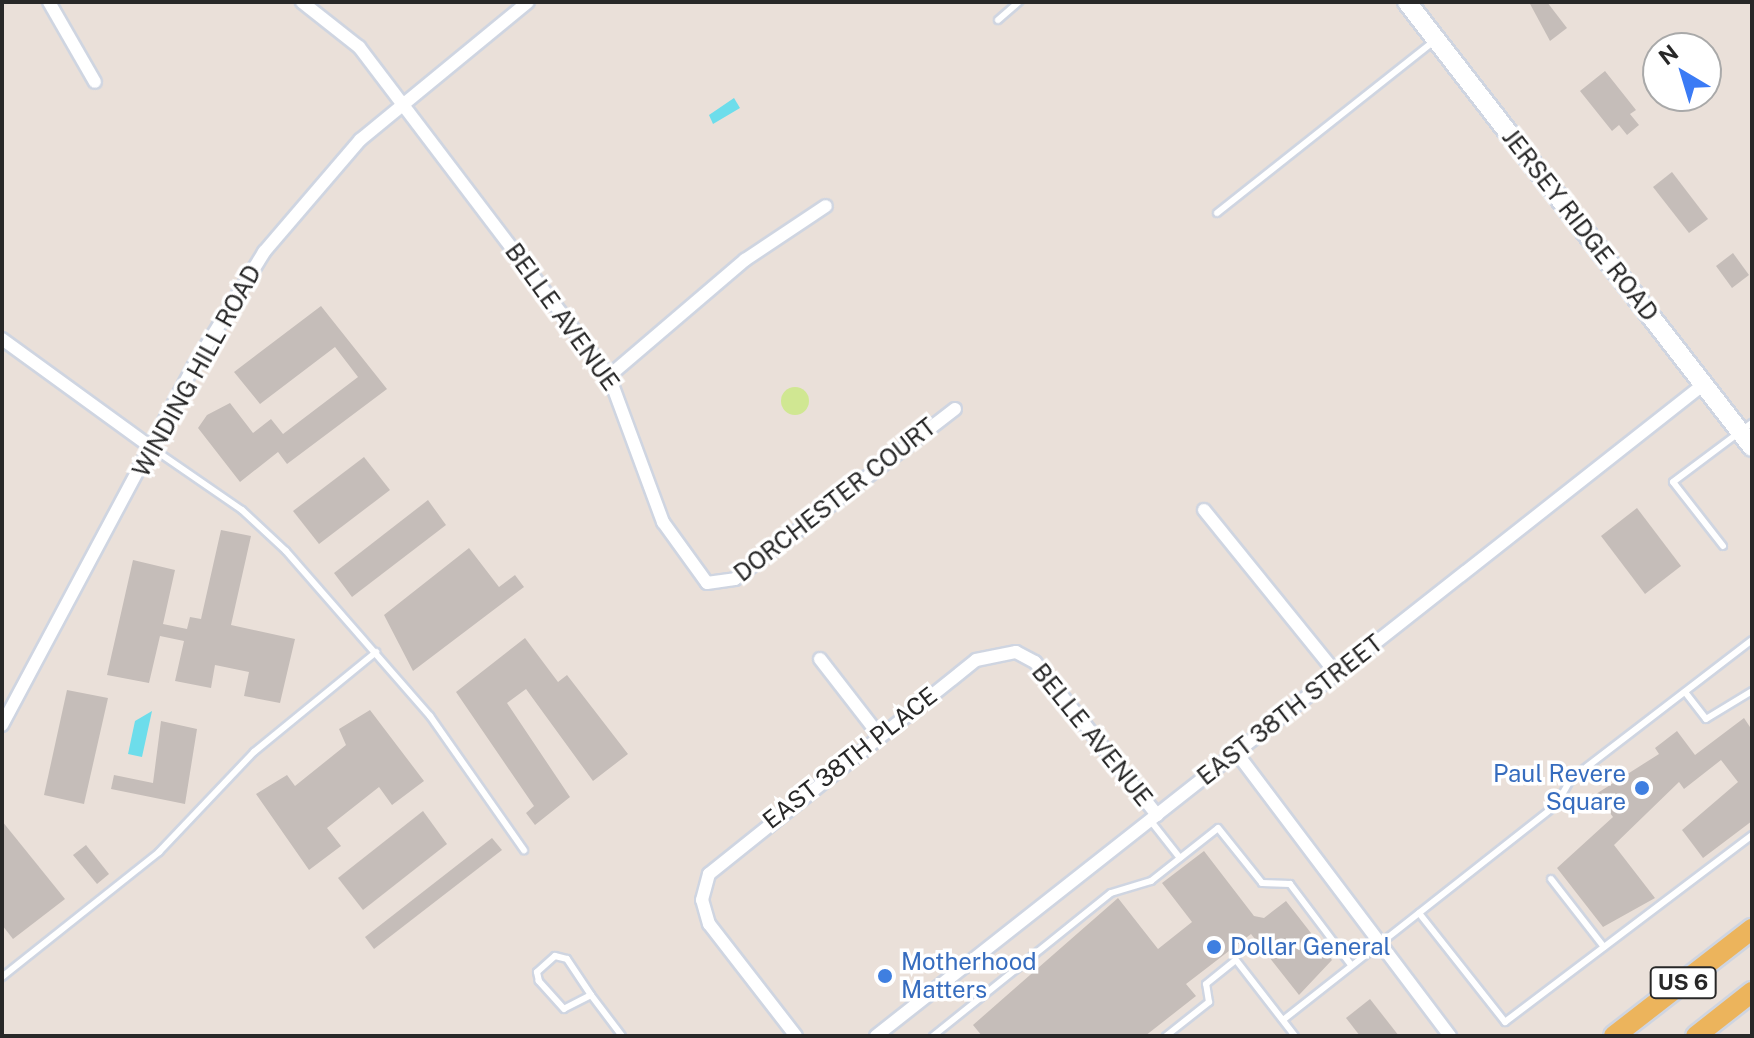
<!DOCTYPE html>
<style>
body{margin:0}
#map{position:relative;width:1754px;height:1038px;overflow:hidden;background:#eae0d9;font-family:"Public Sans",sans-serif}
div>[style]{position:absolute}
.pitch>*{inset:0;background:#d0e792}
.round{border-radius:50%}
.water>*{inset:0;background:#6dddeb}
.building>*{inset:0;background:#c5bdb9}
.roads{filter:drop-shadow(2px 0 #cfd5e1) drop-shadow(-2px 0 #cfd5e1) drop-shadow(0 2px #cfd5e1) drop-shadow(0 -2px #cfd5e1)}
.service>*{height:6px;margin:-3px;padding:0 3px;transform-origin:3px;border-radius:3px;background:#fff}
.minor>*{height:12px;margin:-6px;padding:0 6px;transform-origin:6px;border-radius:6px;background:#fff}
.secondary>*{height:18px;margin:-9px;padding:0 9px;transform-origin:9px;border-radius:9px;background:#fff}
.primary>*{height:20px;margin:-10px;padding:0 10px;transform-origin:10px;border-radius:10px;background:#ecb45c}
.dots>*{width:22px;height:22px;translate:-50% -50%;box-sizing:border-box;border:4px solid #fff;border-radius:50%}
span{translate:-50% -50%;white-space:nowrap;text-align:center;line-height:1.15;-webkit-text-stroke:7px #fff;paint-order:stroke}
.shield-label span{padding:2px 6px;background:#fff;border:2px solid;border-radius:6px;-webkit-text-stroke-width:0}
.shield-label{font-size:22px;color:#282828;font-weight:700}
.street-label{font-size:24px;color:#282828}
.shop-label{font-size:24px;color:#366cbe}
.right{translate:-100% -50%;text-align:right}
.left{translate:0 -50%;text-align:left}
.frame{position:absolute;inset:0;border:4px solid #282828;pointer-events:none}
.north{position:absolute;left:1642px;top:32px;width:80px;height:80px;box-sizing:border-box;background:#fff;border:2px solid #a9a9a9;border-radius:50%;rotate:322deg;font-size:22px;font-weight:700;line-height:32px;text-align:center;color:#282828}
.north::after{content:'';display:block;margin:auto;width:28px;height:36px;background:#3b7bf5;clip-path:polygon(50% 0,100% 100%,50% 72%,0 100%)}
</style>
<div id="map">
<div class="pitch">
<i class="round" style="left:781px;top:387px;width:28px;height:28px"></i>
</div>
<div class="water">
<i style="clip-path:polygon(734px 98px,740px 108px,713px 124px,709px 115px)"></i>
<i style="clip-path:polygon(152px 711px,142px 757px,128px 754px,135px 721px)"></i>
</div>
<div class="building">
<i style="clip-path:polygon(1529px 2px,1547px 2px,1567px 28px,1550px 41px)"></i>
<i style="clip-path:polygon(1605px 71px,1636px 110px,1630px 114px,1639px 125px,1627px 135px,1619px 125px,1612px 131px,1580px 91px)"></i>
<i style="clip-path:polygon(1672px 172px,1708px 219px,1689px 233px,1653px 187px)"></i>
<i style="clip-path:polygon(1733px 253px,1749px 275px,1732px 288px,1716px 266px)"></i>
<i style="clip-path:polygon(321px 306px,387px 389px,287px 464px,278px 452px,240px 482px,198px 428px,207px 415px,230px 403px,253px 433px,271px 419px,283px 434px,358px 377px,335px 347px,260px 404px,234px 372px)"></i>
<i style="clip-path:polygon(364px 457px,390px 490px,319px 544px,293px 511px)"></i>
<i style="clip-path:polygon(428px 500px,446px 525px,352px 597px,334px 573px)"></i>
<i style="clip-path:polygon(1637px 508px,1681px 566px,1645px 594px,1601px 536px)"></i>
<i style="clip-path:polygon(221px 530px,251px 536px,231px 625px,295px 639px,280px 703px,244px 696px,249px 672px,215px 665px,211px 688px,175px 681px,184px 641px,160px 636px,149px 683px,107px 675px,133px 560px,175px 570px,163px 624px,187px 629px,190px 617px,201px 619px)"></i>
<i style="clip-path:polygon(469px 548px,499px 587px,515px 575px,524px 587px,413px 671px,384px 615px)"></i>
<i style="clip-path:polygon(525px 638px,558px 682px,567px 675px,628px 754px,593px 781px,526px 689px,507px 703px,570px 797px,535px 825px,526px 813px,534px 806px,456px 692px)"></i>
<i style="clip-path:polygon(67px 690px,108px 698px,84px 804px,44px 795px)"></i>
<i style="clip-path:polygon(370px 710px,424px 781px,392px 805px,379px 787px,327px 828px,341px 846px,309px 870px,256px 794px,287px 775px,295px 786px,346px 745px,339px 729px)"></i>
<i style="clip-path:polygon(1744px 718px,1752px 730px,1752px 821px,1703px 858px,1682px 830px,1738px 782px,1721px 760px,1684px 789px,1679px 782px,1614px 845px,1655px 898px,1603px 927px,1557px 868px,1613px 817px,1596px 794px,1659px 754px,1655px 748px,1677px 731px,1695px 755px)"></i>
<i style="clip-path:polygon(161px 721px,197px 729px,185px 804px,111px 789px,114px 775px,153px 783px)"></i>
<i style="clip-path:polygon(423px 811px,447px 844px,363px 910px,338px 878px)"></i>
<i style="clip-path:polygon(2px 821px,65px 899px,13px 939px,2px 925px)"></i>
<i style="clip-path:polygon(492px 838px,502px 850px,374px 949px,365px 937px)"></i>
<i style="clip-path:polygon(86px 845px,109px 874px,97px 884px,73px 855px)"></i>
<i style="clip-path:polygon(1204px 851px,1254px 916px,1264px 918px,1286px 901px,1332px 960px,1299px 995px,1251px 934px,1186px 984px,1196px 996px,1145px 1036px,982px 1036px,973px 1025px,1118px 898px,1158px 949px,1192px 922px,1162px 883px)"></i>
<i style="clip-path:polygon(1370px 999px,1399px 1036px,1360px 1036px,1346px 1018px)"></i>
</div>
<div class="roads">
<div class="service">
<i style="left:998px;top:20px;width:28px;rotate:-41deg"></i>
<i style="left:1217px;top:213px;width:275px;rotate:-38.4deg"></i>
<i style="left:152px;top:448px;width:109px;rotate:34.6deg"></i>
<i style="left:242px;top:510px;width:60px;rotate:43deg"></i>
<i style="left:286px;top:551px;width:219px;rotate:48.9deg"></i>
<i style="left:430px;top:716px;width:164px;rotate:55deg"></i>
<i style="left:1723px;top:546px;width:81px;rotate:-128deg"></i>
<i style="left:1673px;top:482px;width:99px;rotate:-36.8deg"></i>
<i style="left:1685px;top:692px;width:34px;rotate:52deg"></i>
<i style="left:1706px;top:719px;width:54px;rotate:-31.3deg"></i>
<i style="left:1150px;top:820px;width:48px;rotate:51.7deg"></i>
<i style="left:1551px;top:879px;width:86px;rotate:52.1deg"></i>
<i style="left:1419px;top:913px;width:139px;rotate:51.7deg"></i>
<i style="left:1505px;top:1022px;width:310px;rotate:-37.1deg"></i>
<i style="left:555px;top:956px;width:12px;rotate:14deg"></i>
<i style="left:567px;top:959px;width:43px;rotate:56.3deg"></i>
<i style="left:591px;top:995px;width:30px;rotate:153deg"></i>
<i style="left:564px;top:1009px;width:38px;rotate:-132deg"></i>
<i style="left:539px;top:981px;width:9px;rotate:-103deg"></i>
<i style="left:537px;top:972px;width:24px;rotate:-42deg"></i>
<i style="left:2px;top:977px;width:201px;rotate:-38.5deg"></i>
<i style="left:159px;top:852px;width:138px;rotate:-46.5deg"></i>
<i style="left:254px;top:752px;width:158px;rotate:-39.3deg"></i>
<i style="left:591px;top:995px;width:51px;rotate:52.9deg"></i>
<i style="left:1283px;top:1020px;width:347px;rotate:-38.2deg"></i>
<i style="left:1556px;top:805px;width:30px;rotate:-60deg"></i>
<i style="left:1571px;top:779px;width:228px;rotate:-37.5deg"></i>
<i style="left:933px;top:1036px;width:228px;rotate:-38.8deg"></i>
<i style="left:1111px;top:893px;width:42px;rotate:-16.7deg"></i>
<i style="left:1151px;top:881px;width:85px;rotate:-38.3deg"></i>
<i style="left:1218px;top:828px;width:70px;rotate:51.3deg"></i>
<i style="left:1262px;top:883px;width:28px;rotate:2deg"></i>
<i style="left:1290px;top:884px;width:101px;rotate:53deg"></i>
<i style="left:1166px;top:1036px;width:55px;rotate:-38.3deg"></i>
<i style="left:1209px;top:1002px;width:18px;rotate:-99deg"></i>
<i style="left:1206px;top:984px;width:38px;rotate:-39deg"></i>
<i style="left:1236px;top:960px;width:96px;rotate:52.2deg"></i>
</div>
<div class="minor">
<i style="left:49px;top:2px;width:92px;rotate:60.1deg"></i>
<i style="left:302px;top:2px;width:73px;rotate:38.3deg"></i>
<i style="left:359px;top:47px;width:413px;rotate:52.8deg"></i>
<i style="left:609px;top:376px;width:156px;rotate:69.7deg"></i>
<i style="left:663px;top:522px;width:75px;rotate:54.2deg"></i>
<i style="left:707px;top:583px;width:28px;rotate:-8deg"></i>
<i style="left:735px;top:579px;width:278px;rotate:-37.7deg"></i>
<i style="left:2px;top:339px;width:185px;rotate:36deg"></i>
<i style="left:609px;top:376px;width:179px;rotate:-40.5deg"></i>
<i style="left:745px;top:260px;width:97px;rotate:-33.7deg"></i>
<i style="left:1204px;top:510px;width:210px;rotate:51deg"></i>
<i style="left:820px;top:659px;width:96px;rotate:52.2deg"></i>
<i style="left:2px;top:725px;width:407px;rotate:-61.9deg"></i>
<i style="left:194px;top:366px;width:134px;rotate:-58.4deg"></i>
<i style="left:264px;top:252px;width:148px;rotate:-49.4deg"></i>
<i style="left:360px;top:140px;width:217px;rotate:-39.4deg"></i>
<i style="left:1236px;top:752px;width:356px;rotate:53deg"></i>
<i style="left:796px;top:1036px;width:142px;rotate:-127.8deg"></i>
<i style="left:709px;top:924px;width:25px;rotate:-106deg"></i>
<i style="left:702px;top:900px;width:27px;rotate:-75deg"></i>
<i style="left:709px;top:874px;width:342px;rotate:-38.7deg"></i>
<i style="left:976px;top:660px;width:41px;rotate:-11.3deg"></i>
<i style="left:1016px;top:652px;width:21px;rotate:28deg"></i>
<i style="left:1035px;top:662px;width:196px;rotate:51.4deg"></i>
<i style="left:876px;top:1036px;width:1054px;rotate:-38.22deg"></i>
</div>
<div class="secondary">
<i style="left:1407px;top:2px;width:563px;rotate:52.21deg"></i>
</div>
<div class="primary">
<i style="left:1614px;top:1036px;width:175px;rotate:-37.8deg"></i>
<i style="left:1696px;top:1036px;width:71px;rotate:-38.2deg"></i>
</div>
</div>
<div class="dots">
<i style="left:1642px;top:788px;background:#3f7fe0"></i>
<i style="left:1214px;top:947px;background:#3f7fe0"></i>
<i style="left:885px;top:976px;background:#3f7fe0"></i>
</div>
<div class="shield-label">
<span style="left:1683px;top:983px">US 6</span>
</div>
<div class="street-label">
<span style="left:1580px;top:225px;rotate:52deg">JERSEY RIDGE ROAD</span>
<span style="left:562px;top:317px;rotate:54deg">BELLE AVENUE</span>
<span style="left:197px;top:371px;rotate:-61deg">WINDING HILL ROAD</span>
<span style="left:835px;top:500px;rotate:-38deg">DORCHESTER COURT</span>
<span style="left:1290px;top:710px;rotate:-38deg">EAST 38TH STREET</span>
<span style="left:1092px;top:735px;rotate:51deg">BELLE AVENUE</span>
<span style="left:850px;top:758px;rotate:-38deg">EAST 38TH PLACE</span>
</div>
<div class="shop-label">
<span class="right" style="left:1626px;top:788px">Paul Revere<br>Square</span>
<span class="left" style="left:1230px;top:947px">Dollar General</span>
<span class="left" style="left:901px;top:976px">Motherhood<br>Matters</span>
</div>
<div class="frame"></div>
<div class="north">N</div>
</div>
